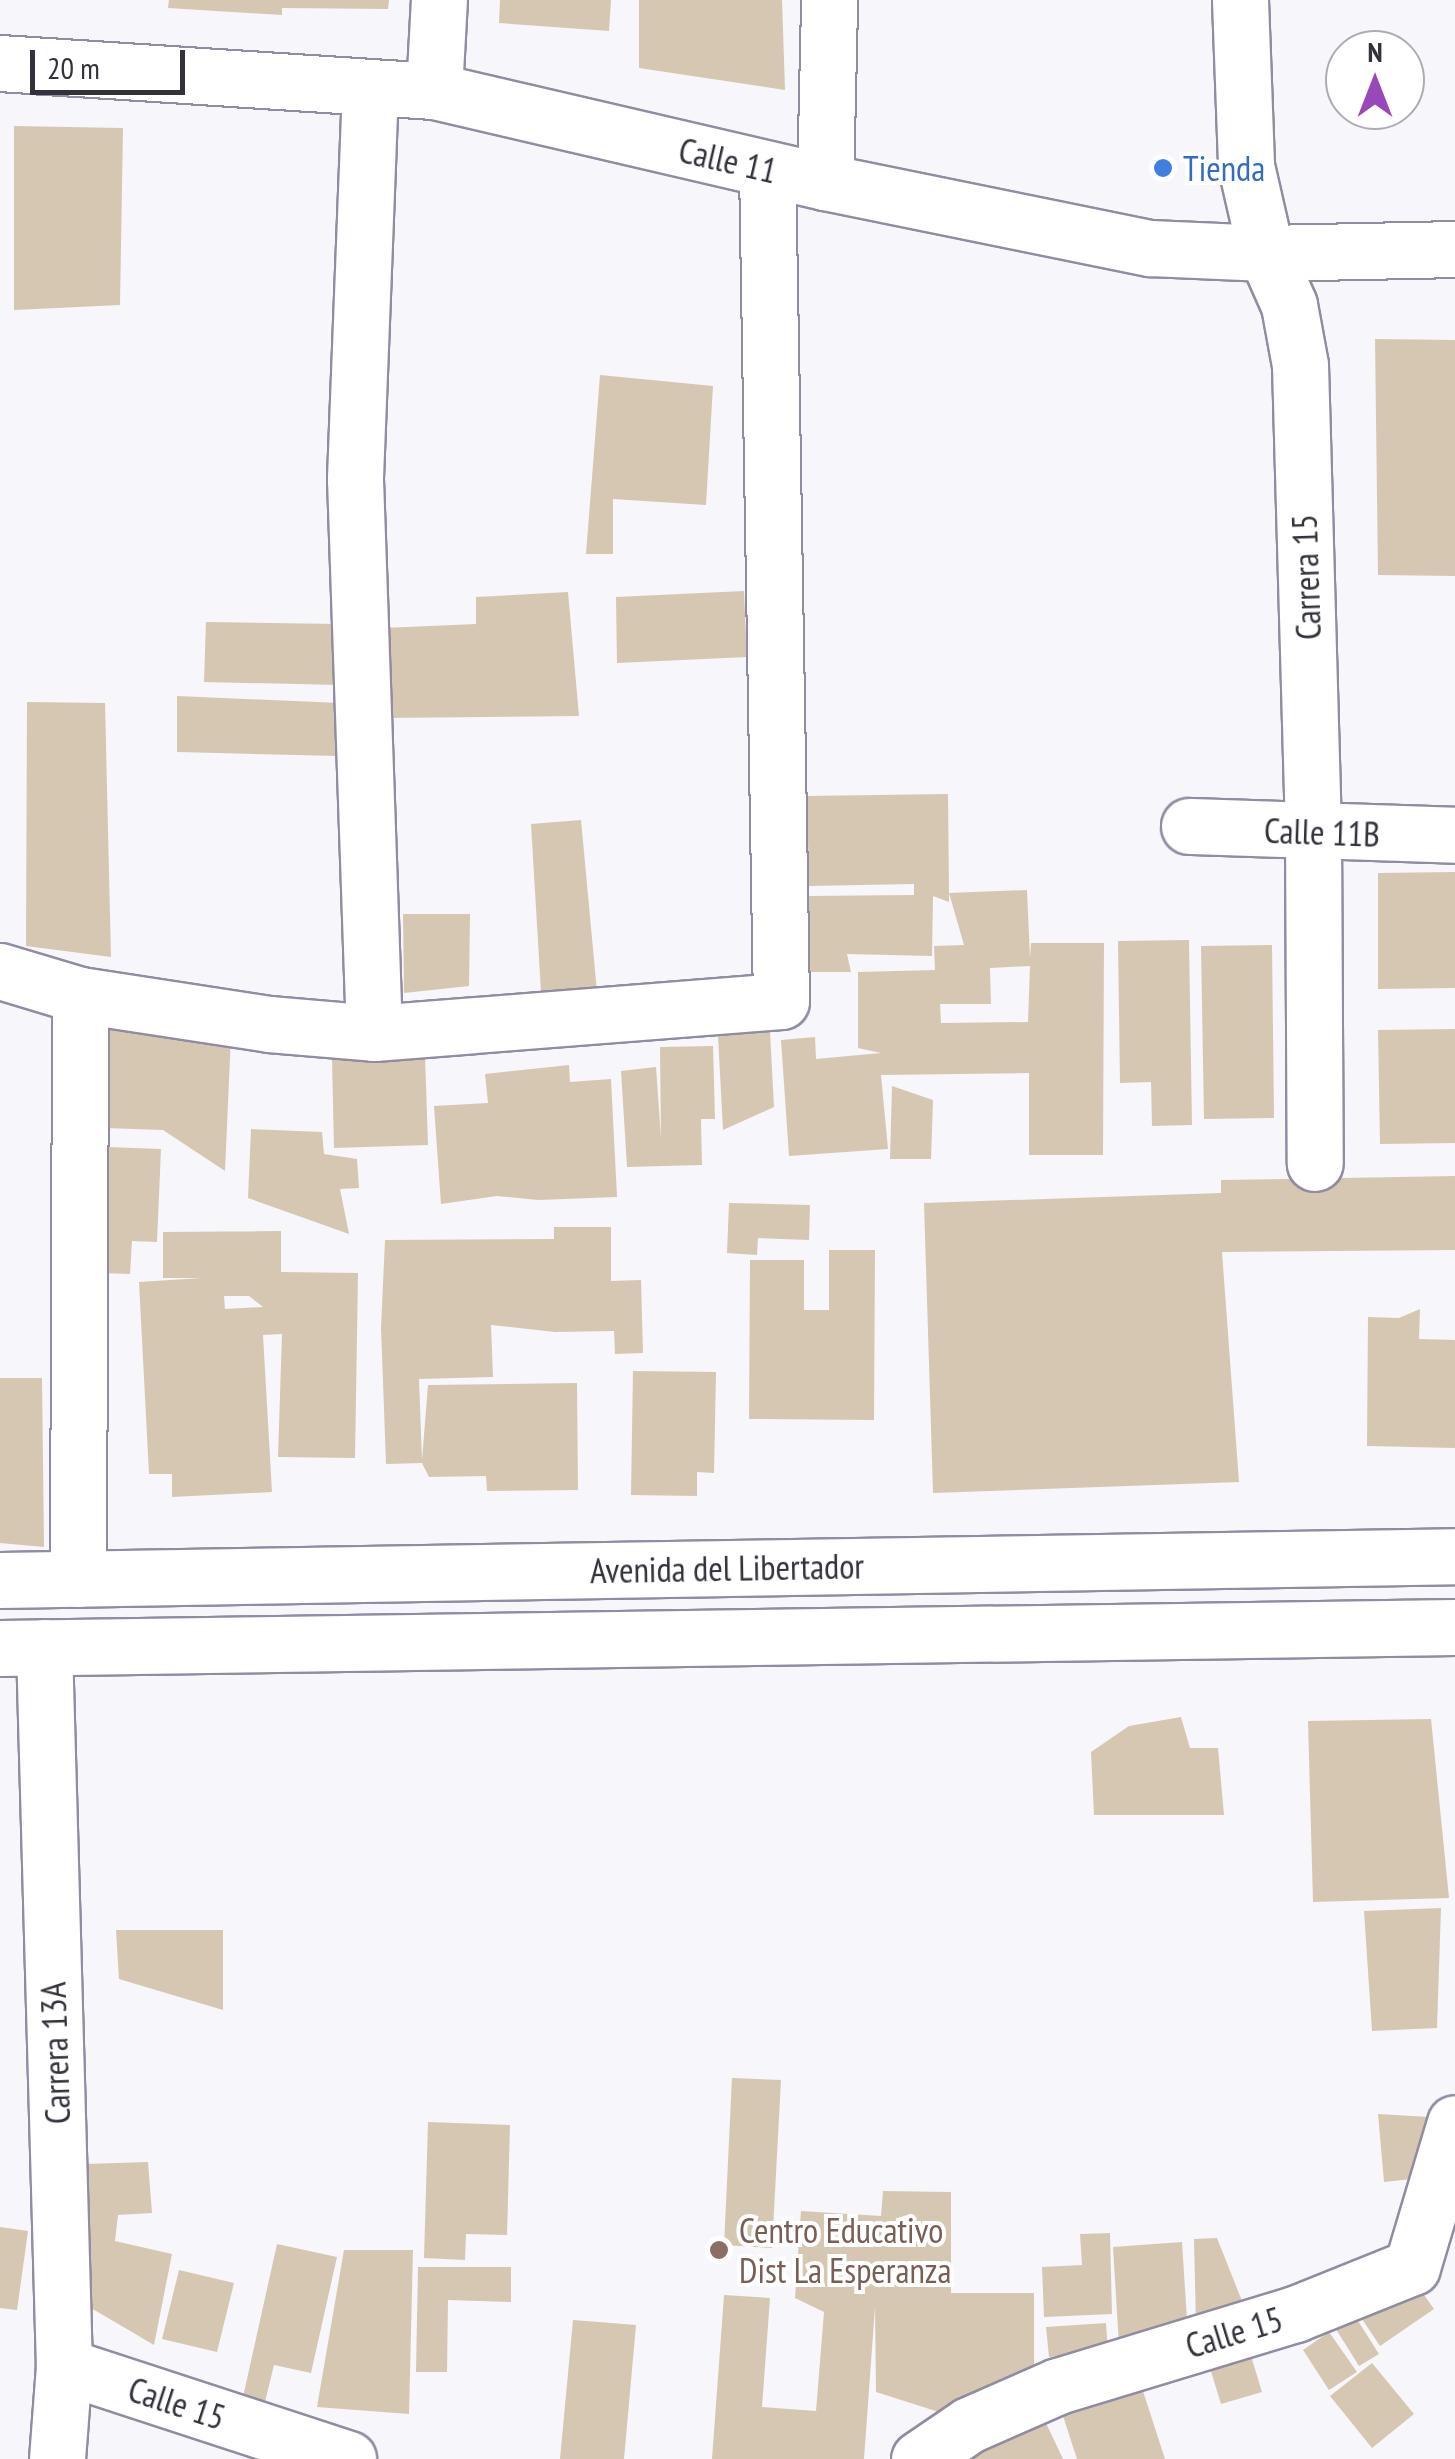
<!DOCTYPE html>
<style>
body{margin:0}
#map{position:relative;width:1455px;height:2459px;overflow:hidden;background:#f7f6fb;font-family:"PT Sans Narrow",sans-serif}
div>[style]{position:absolute}
.building>*{inset:0;background:#d6c7b2}
.roads{filter:drop-shadow(2px 0 #908ca2) drop-shadow(-2px 0 #908ca2) drop-shadow(0 2px #908ca2) drop-shadow(0 -2px #908ca2)}
.minor>*{height:55px;margin:-27.5px;padding:0 27.5px;transform-origin:27.5px;border-radius:27.5px;background:#fff}
.major>*{height:55px;margin:-27.5px;padding:0 27.5px;transform-origin:27.5px;border-radius:27.5px;background:#fff}
.dots>*{width:28px;height:28px;translate:-50% -50%;box-sizing:border-box;border:5px solid #fff;border-radius:50%}
span{translate:-50% -50%;white-space:nowrap;text-align:center;line-height:1.15;-webkit-text-stroke:8px #fff;paint-order:stroke}
.street-label{font-size:35px;color:#33313b}
.shop-label{font-size:35px;color:#366cbe}
.left{translate:0 -50%;text-align:left}
.education-label{font-size:35px;color:#785e54}
.north{position:absolute;left:1325px;top:30px;width:100px;height:100px;box-sizing:border-box;background:#fff;border:2px solid #adadb1;border-radius:50%;rotate:0deg;font-size:28px;font-weight:700;line-height:40px;text-align:center;color:#33313b}
.north::after{content:'';display:block;margin:auto;width:35px;height:45px;background:#9749ba;clip-path:polygon(50% 0,100% 100%,50% 72%,0 100%)}
.scale{position:absolute;left:30px;top:50px;width:155px;height:45px;box-sizing:border-box;border:5px solid #33313b;border-top:0;padding-left:12px;font-size:30px;line-height:35px;white-space:nowrap;color:#33313b;-webkit-text-stroke:8px #fff;paint-order:stroke}
</style>
<div id="map">
<div class="building">
<i style="clip-path:polygon(169px 0,389px 0,388px 9px,282px 8px,282px 15px,168px 8px)"></i>
<i style="clip-path:polygon(500px 0,611px 0,609px 31px,499px 23px)"></i>
<i style="clip-path:polygon(639px 0,782px 0,785px 90px,639px 68px)"></i>
<i style="clip-path:polygon(14px 126px,123px 128px,120px 305px,14px 310px)"></i>
<i style="clip-path:polygon(1375px 339px,1455px 340px,1455px 576px,1378px 575px)"></i>
<i style="clip-path:polygon(600px 375px,713px 386px,706px 505px,613px 499px,613px 554px,586px 554px)"></i>
<i style="clip-path:polygon(744px 591px,747px 657px,617px 663px,616px 597px)"></i>
<i style="clip-path:polygon(568px 592px,579px 716px,385px 718px,383px 628px,476px 624px,476px 597px)"></i>
<i style="clip-path:polygon(206px 622px,338px 624px,340px 685px,204px 682px)"></i>
<i style="clip-path:polygon(177px 696px,340px 703px,338px 756px,177px 752px)"></i>
<i style="clip-path:polygon(27px 702px,105px 703px,111px 957px,26px 946px)"></i>
<i style="clip-path:polygon(evenodd,948px 794px,949px 893px,1027px 890px,1030px 958px,1031px 943px,1104px 943px,1103px 1155px,1029px 1155px,1029px 1073px,881px 1075px,888px 1149px,789px 1156px,781px 1040px,815px 1037px,816px 1059px,881px 1053px,858px 1048px,858px 972px,935px 970px,934px 946px,964px 945px,949px 893px,949px 902px,933px 896px,932px 956px,847px 954px,851px 972px,808px 972px,807px 896px,914px 895px,914px 884px,809px 886px,807px 796px,948px 794px,1030px 966px,1028px 1022px,941px 1023px,940px 1004px,991px 1004px,990px 968px,1030px 966px)"></i>
<i style="clip-path:polygon(581px 820px,597px 992px,541px 992px,531px 824px)"></i>
<i style="clip-path:polygon(1455px 872px,1455px 988px,1378px 989px,1378px 873px)"></i>
<i style="clip-path:polygon(403px 914px,470px 914px,469px 986px,404px 993px)"></i>
<i style="clip-path:polygon(1189px 940px,1192px 1125px,1152px 1126px,1151px 1082px,1120px 1083px,1118px 941px)"></i>
<i style="clip-path:polygon(1272px 945px,1274px 1118px,1204px 1119px,1201px 946px)"></i>
<i style="clip-path:polygon(1455px 1029px,1455px 1143px,1380px 1144px,1378px 1030px)"></i>
<i style="clip-path:polygon(108px 1030px,231px 1035px,225px 1171px,163px 1130px,104px 1128px)"></i>
<i style="clip-path:polygon(770px 1032px,774px 1107px,723px 1130px,718px 1036px)"></i>
<i style="clip-path:polygon(713px 1046px,715px 1119px,701px 1119px,702px 1165px,627px 1167px,621px 1071px,656px 1067px,661px 1138px,660px 1047px)"></i>
<i style="clip-path:polygon(425px 1056px,428px 1145px,334px 1148px,332px 1059px)"></i>
<i style="clip-path:polygon(569px 1065px,570px 1082px,611px 1079px,617px 1197px,538px 1200px,497px 1196px,441px 1204px,434px 1106px,488px 1103px,485px 1074px)"></i>
<i style="clip-path:polygon(892px 1086px,933px 1100px,931px 1159px,890px 1159px)"></i>
<i style="clip-path:polygon(251px 1129px,322px 1132px,324px 1154px,357px 1159px,359px 1188px,340px 1189px,349px 1234px,248px 1198px)"></i>
<i style="clip-path:polygon(107px 1147px,161px 1149px,157px 1242px,132px 1241px,130px 1274px,101px 1273px)"></i>
<i style="clip-path:polygon(1455px 1176px,1455px 1250px,1222px 1252px,1239px 1482px,933px 1493px,924px 1203px,1221px 1193px,1221px 1180px)"></i>
<i style="clip-path:polygon(729px 1203px,810px 1205px,809px 1240px,758px 1238px,757px 1255px,727px 1253px)"></i>
<i style="clip-path:polygon(554px 1227px,611px 1227px,611px 1281px,641px 1280px,643px 1353px,615px 1354px,614px 1331px,555px 1332px,491px 1325px,493px 1377px,419px 1379px,422px 1460px,428px 1385px,577px 1383px,578px 1490px,487px 1491px,486px 1476px,429px 1477px,422px 1463px,386px 1464px,381px 1328px,385px 1240px,554px 1239px)"></i>
<i style="clip-path:polygon(evenodd,281px 1231px,281px 1272px,358px 1273px,355px 1458px,278px 1457px,282px 1334px,263px 1335px,272px 1492px,172px 1497px,172px 1474px,149px 1474px,139px 1282px,202px 1278px,163px 1278px,163px 1232px,281px 1231px,224px 1296px,249px 1296px,263px 1307px,225px 1309px,224px 1296px)"></i>
<i style="clip-path:polygon(829px 1250px,875px 1250px,874px 1420px,749px 1419px,750px 1260px,804px 1260px,804px 1310px,829px 1310px)"></i>
<i style="clip-path:polygon(1420px 1309px,1419px 1339px,1455px 1340px,1455px 1448px,1367px 1446px,1368px 1317px,1399px 1318px)"></i>
<i style="clip-path:polygon(633px 1371px,716px 1372px,714px 1473px,697px 1472px,697px 1496px,631px 1495px)"></i>
<i style="clip-path:polygon(0 1378px,42px 1378px,44px 1547px,0 1543px)"></i>
<i style="clip-path:polygon(1181px 1717px,1190px 1748px,1218px 1748px,1224px 1815px,1094px 1815px,1091px 1752px,1129px 1726px)"></i>
<i style="clip-path:polygon(1431px 1719px,1449px 1898px,1313px 1902px,1308px 1721px)"></i>
<i style="clip-path:polygon(1441px 1908px,1437px 2028px,1372px 2031px,1364px 1911px)"></i>
<i style="clip-path:polygon(116px 1930px,223px 1930px,223px 2010px,119px 1979px)"></i>
<i style="clip-path:polygon(732px 2078px,781px 2080px,772px 2248px,724px 2245px)"></i>
<i style="clip-path:polygon(1378px 2114px,1430px 2117px,1421px 2178px,1384px 2182px)"></i>
<i style="clip-path:polygon(428px 2122px,510px 2125px,507px 2235px,466px 2234px,465px 2260px,424px 2258px)"></i>
<i style="clip-path:polygon(148px 2162px,152px 2213px,118px 2215px,115px 2241px,172px 2254px,154px 2345px,91px 2308px,86px 2164px)"></i>
<i style="clip-path:polygon(883px 2191px,951px 2192px,951px 2293px,1034px 2293px,1034px 2378px,964px 2420px,876px 2392px,875px 2307px,864px 2459px,712px 2459px,724px 2295px,770px 2298px,762px 2407px,816px 2411px,824px 2312px,795px 2298px,801px 2211px,881px 2216px)"></i>
<i style="clip-path:polygon(0 2227px,28px 2231px,17px 2310px,0 2308px)"></i>
<i style="clip-path:polygon(1110px 2233px,1112px 2314px,1044px 2317px,1042px 2267px,1082px 2265px,1080px 2234px)"></i>
<i style="clip-path:polygon(1217px 2238px,1244px 2306px,1196px 2326px,1194px 2239px)"></i>
<i style="clip-path:polygon(1182px 2242px,1188px 2335px,1120px 2362px,1113px 2247px)"></i>
<i style="clip-path:polygon(277px 2244px,337px 2257px,311px 2373px,274px 2365px,265px 2402px,243px 2397px)"></i>
<i style="clip-path:polygon(344px 2250px,413px 2250px,409px 2414px,317px 2407px)"></i>
<i style="clip-path:polygon(418px 2267px,511px 2267px,511px 2302px,448px 2300px,447px 2372px,416px 2372px)"></i>
<i style="clip-path:polygon(179px 2270px,234px 2283px,217px 2352px,162px 2339px)"></i>
<i style="clip-path:polygon(1415px 2282px,1434px 2309px,1380px 2346px,1362px 2319px)"></i>
<i style="clip-path:polygon(1353px 2313px,1379px 2354px,1359px 2366px,1334px 2326px)"></i>
<i style="clip-path:polygon(573px 2320px,636px 2325px,624px 2459px,560px 2459px)"></i>
<i style="clip-path:polygon(1106px 2323px,1108px 2353px,1049px 2357px,1046px 2327px)"></i>
<i style="clip-path:polygon(1329px 2332px,1357px 2372px,1329px 2390px,1303px 2350px)"></i>
<i style="clip-path:polygon(1251px 2356px,1262px 2392px,1221px 2404px,1210px 2368px)"></i>
<i style="clip-path:polygon(1372px 2363px,1414px 2414px,1372px 2448px,1330px 2396px)"></i>
<i style="clip-path:polygon(1142px 2388px,1165px 2459px,1077px 2459px,1062px 2413px)"></i>
<i style="clip-path:polygon(1045px 2421px,1063px 2459px,970px 2459px,969px 2455px)"></i>
</div>
<div class="roads">
<div class="minor">
<i style="left:1240px;top:0;width:166px;rotate:87.9deg"></i>
<i style="left:1246px;top:166px;width:89px;rotate:77.1deg"></i>
<i style="left:1266px;top:253px;width:57px;rotate:66.1deg"></i>
<i style="left:1289px;top:305px;width:61px;rotate:79.6deg"></i>
<i style="left:1300px;top:365px;width:468px;rotate:88.4deg"></i>
<i style="left:1313px;top:833px;width:330px;rotate:89.7deg"></i>
<i style="left:0;top:63px;width:435px;rotate:3.7deg"></i>
<i style="left:434px;top:91px;width:401px;rotate:13.1deg"></i>
<i style="left:825px;top:182px;width:332px;rotate:11.5deg"></i>
<i style="left:1150px;top:248px;width:116px;rotate:2.5deg"></i>
<i style="left:1266px;top:253px;width:189px;rotate:-1.2deg"></i>
<i style="left:370px;top:87px;width:392px;rotate:92.2deg"></i>
<i style="left:355px;top:479px;width:554px;rotate:88.04deg"></i>
<i style="left:434px;top:91px;width:91px;rotate:-86.9deg"></i>
<i style="left:825px;top:182px;width:182px;rotate:-88.7deg"></i>
<i style="left:1189px;top:826px;width:266px;rotate:1.9deg"></i>
<i style="left:0;top:971px;width:84px;rotate:16.7deg"></i>
<i style="left:80px;top:995px;width:191px;rotate:8.7deg"></i>
<i style="left:269px;top:1024px;width:105px;rotate:4.9deg"></i>
<i style="left:374px;top:1033px;width:408px;rotate:-4.5deg"></i>
<i style="left:781px;top:1001px;width:832px;rotate:-90.96deg"></i>
<i style="left:78px;top:1579px;width:584px;rotate:-89.8deg"></i>
<i style="left:44px;top:1647px;width:719px;rotate:88.41deg"></i>
<i style="left:64px;top:2366px;width:93px;rotate:94.3deg"></i>
<i style="left:64px;top:2366px;width:299px;rotate:18.1deg"></i>
<i style="left:919px;top:2459px;width:60px;rotate:-34.2deg"></i>
<i style="left:969px;top:2425px;width:97px;rotate:-23.7deg"></i>
<i style="left:1058px;top:2386px;width:248px;rotate:-16.9deg"></i>
<i style="left:1295px;top:2314px;width:126px;rotate:-21.9deg"></i>
<i style="left:1412px;top:2267px;width:150px;rotate:-73.4deg"></i>
</div>
<div class="major">
<i style="left:0;top:1580px;width:1455px;rotate:-0.94deg"></i>
<i style="left:0;top:1648px;width:1455px;rotate:-0.83deg"></i>
</div>
</div>
<div class="dots">
<i style="left:1163px;top:168px;background:#3f7fe0"></i>
<i style="left:719px;top:2250px;background:#8d6e63"></i>
</div>
<div class="street-label">
<span style="left:728px;top:160px;rotate:13deg">Calle 11</span>
<span style="left:1306px;top:577px;rotate:-92deg">Carrera 15</span>
<span style="left:1322px;top:832px;rotate:2deg">Calle 11B</span>
<span style="left:727px;top:1568px;rotate:-1deg">Avenida del Libertador</span>
<span style="left:55px;top:2053px;rotate:-92deg">Carrera 13A</span>
<span style="left:1234px;top:2332px;rotate:-17deg">Calle 15</span>
<span style="left:177px;top:2403px;rotate:18deg">Calle 15</span>
</div>
<div class="shop-label">
<span class="left" style="left:1183px;top:168px">Tienda</span>
</div>
<div class="education-label">
<span class="left" style="left:739px;top:2250px">Centro Educativo<br>Dist La Esperanza</span>
</div>
<div class="north">N</div>
<div class="scale">20 m</div>
</div>
